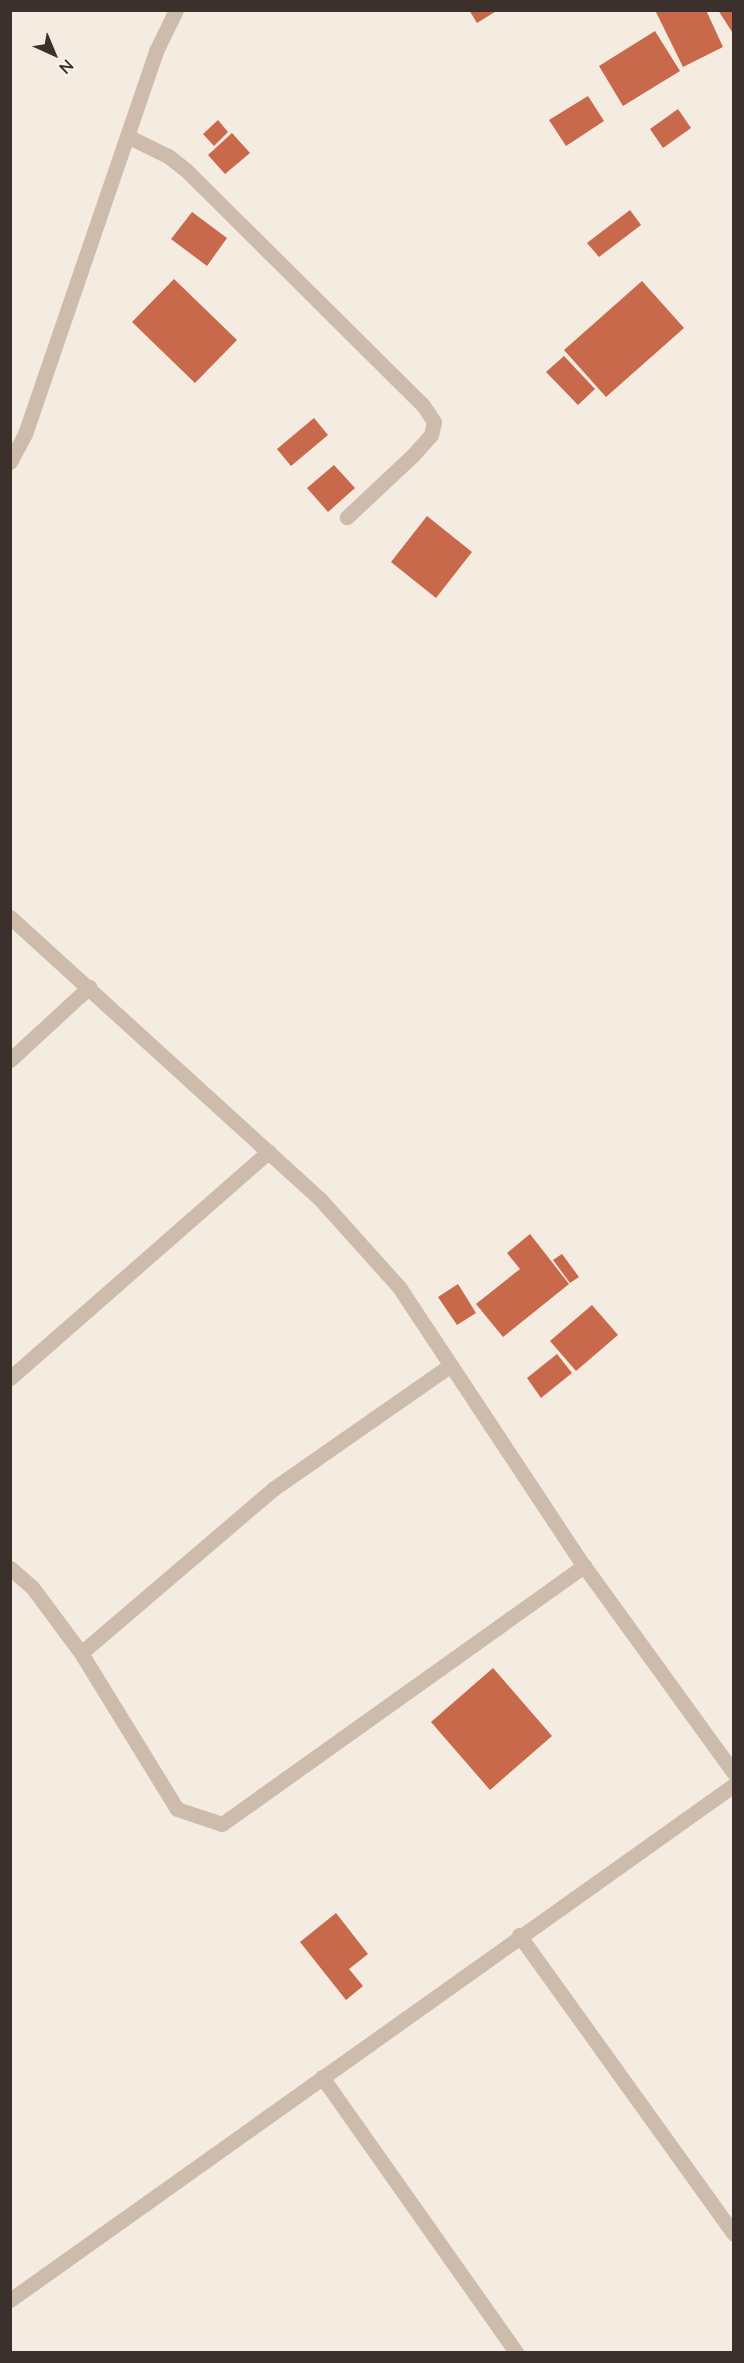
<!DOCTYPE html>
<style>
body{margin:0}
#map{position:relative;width:744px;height:2363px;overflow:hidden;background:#f4ebe1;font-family:Lato,sans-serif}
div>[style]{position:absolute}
.building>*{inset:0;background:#c8694b}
.minor>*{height:15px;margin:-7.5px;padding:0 7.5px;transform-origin:7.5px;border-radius:7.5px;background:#cdbbac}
span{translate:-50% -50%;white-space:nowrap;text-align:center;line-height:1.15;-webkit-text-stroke:6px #fbf5ee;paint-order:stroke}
.frame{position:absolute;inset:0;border:12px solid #3b302b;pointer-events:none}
.north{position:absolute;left:24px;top:24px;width:60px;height:60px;-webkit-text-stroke:4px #fbf5ee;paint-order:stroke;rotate:136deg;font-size:16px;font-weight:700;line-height:24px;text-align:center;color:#3b302b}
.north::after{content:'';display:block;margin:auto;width:21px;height:27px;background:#3b302b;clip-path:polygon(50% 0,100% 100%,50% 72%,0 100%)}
</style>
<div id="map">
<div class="building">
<i style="clip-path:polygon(469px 10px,498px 10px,477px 23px)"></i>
<i style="clip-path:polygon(655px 10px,706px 10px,723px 47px,683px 67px)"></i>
<i style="clip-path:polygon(718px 10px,734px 10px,734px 35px)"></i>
<i style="clip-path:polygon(655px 31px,680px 71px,623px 106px,599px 66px)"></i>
<i style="clip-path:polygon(588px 96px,604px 121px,566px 146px,549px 120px)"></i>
<i style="clip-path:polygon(678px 109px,691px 128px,663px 148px,650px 129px)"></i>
<i style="clip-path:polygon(218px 120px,228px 132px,214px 146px,203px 134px)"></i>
<i style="clip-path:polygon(232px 133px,250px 153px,225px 174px,208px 155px)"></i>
<i style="clip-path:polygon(630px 210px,641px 225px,599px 257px,587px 243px)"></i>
<i style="clip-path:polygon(192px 212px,227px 238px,207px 266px,171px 239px)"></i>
<i style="clip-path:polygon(174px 279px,237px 340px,195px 383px,132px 322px)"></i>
<i style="clip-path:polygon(642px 281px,684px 328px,606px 397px,564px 350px)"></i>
<i style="clip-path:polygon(564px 356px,595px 389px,578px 405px,546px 372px)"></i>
<i style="clip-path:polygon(314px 418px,328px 435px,291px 466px,277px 449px)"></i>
<i style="clip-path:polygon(334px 465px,355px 488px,328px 512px,307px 488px)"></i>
<i style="clip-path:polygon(427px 516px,472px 552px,436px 598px,391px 562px)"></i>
<i style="clip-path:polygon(530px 1234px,569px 1284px,503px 1337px,476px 1304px,520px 1269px,507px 1253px)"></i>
<i style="clip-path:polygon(562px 1254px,579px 1277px,570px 1283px,553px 1260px)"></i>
<i style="clip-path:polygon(458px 1284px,476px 1313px,457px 1325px,438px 1297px)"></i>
<i style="clip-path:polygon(592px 1305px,618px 1335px,576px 1371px,550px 1341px)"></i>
<i style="clip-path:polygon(557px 1354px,572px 1373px,541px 1398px,527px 1378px)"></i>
<i style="clip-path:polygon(493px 1668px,552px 1736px,490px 1790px,431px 1722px)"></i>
<i style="clip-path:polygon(336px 1913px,368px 1954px,349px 1969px,363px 1986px,346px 2000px,300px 1942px)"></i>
</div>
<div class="minor">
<i style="left:127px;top:136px;width:46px;rotate:26deg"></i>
<i style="left:168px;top:156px;width:24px;rotate:38deg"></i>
<i style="left:187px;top:171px;width:332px;rotate:44.8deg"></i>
<i style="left:423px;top:405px;width:20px;rotate:57deg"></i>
<i style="left:434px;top:422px;width:13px;rotate:103deg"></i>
<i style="left:431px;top:435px;width:27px;rotate:132deg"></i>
<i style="left:413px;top:455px;width:91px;rotate:136.8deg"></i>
<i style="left:10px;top:462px;width:32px;rotate:-62deg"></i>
<i style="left:25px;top:434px;width:405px;rotate:-71.1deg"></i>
<i style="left:156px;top:51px;width:46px;rotate:-64deg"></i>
<i style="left:10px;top:917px;width:419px;rotate:42.3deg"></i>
<i style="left:320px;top:1199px;width:118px;rotate:48.1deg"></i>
<i style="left:399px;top:1287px;width:335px;rotate:56.5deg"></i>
<i style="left:584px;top:1566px;width:256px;rotate:54.1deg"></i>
<i style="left:10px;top:1060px;width:108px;rotate:-42.7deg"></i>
<i style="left:10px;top:1378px;width:344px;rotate:-41.2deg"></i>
<i style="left:10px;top:1568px;width:29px;rotate:41deg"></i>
<i style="left:32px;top:1587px;width:82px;rotate:53.4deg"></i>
<i style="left:81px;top:1653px;width:183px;rotate:58.4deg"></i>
<i style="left:177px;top:1809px;width:47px;rotate:18.4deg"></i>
<i style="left:222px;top:1824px;width:445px;rotate:-35.5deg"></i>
<i style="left:81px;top:1653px;width:253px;rotate:-40.5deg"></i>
<i style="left:273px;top:1489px;width:215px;rotate:-34.9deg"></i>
<i style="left:519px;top:1935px;width:368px;rotate:54.3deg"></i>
<i style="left:322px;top:2077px;width:337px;rotate:54.8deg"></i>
<i style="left:10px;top:2300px;width:888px;rotate:-35.43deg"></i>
</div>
<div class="frame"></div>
<div class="north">N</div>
</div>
